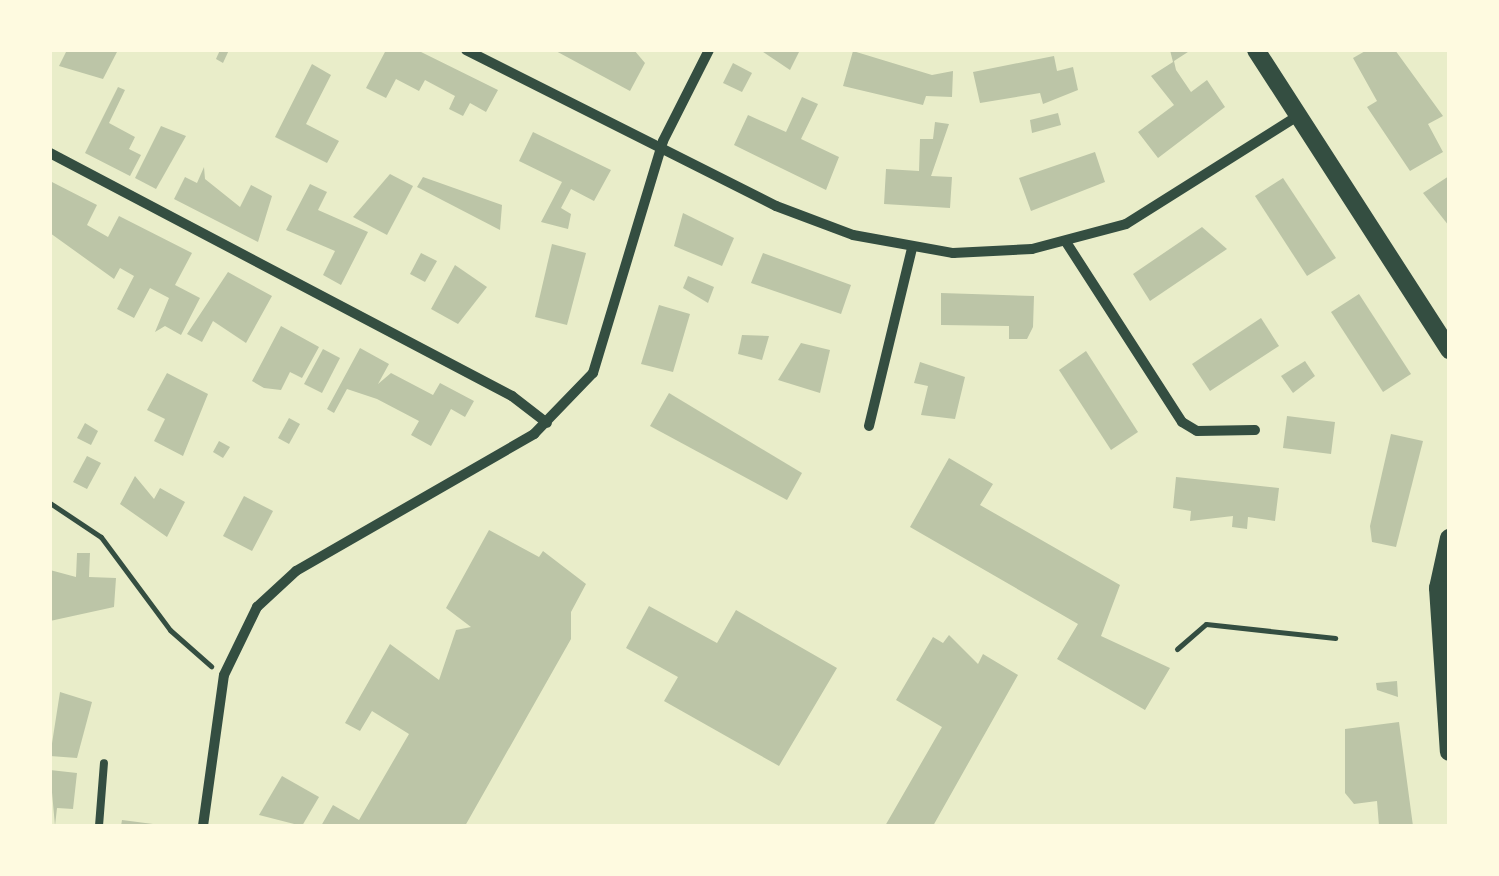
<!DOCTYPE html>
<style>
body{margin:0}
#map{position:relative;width:1499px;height:876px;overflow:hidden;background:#e9edc9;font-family:"Public Sans",sans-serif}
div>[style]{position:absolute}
.building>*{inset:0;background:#bcc5a7}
.path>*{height:5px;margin:-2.5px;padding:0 2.5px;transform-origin:2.5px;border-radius:2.5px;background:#344e41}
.service>*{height:8px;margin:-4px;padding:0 4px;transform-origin:4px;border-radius:4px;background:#344e41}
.minor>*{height:10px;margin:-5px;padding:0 5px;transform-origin:5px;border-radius:5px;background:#344e41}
.tertiary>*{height:18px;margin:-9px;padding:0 9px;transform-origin:9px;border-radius:9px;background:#344e41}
span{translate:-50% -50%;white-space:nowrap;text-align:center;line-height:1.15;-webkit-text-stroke:9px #fefae0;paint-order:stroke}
.frame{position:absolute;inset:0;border:52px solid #fefae0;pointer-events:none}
</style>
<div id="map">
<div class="building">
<i style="clip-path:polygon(67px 50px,118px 50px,103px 79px,59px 66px)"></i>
<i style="clip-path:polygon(220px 50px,229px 50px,223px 63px,216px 59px)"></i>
<i style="clip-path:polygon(386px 50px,417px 50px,498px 90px,486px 112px,470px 103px,463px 116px,449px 109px,455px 96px,425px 80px,419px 91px,396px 79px,386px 98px,366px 88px)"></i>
<i style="clip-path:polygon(554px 50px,634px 50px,645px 63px,630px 91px)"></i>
<i style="clip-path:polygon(760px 50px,800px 50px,790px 70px)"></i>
<i style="clip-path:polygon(1170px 50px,1191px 50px,1174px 61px,1176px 70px,1191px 92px,1207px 80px,1225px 107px,1158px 158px,1138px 132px,1174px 105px,1151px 76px,1173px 62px)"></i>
<i style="clip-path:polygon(1367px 50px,1395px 50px,1443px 116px,1428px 124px,1443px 152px,1410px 171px,1367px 107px,1377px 101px,1353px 58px)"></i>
<i style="clip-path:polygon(853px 51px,932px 75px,953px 71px,952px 97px,926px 96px,923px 105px,843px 86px)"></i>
<i style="clip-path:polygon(1054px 56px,1057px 71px,1073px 67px,1078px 90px,1043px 104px,1040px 93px,980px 103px,973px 72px)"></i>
<i style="clip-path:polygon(733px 63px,752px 73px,742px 92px,723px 83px)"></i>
<i style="clip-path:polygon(312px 64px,331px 75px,306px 124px,339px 141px,327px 163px,275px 137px)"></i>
<i style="clip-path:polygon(118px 87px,125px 90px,109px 123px,135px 137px,129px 149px,141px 155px,130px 176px,85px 153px)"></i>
<i style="clip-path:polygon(802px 97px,818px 104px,801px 139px,839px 157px,826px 190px,734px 145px,748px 115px,786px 132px)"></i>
<i style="clip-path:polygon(1058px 113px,1061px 125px,1032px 133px,1030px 120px)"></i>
<i style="clip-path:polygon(935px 122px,949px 124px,931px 176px,952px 177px,950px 208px,884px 204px,886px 169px,919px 171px,920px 139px,933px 139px)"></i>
<i style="clip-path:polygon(161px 126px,186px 136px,156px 189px,135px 178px)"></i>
<i style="clip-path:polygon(533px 132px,611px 170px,594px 201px,571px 189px,561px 208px,571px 214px,568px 229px,541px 222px,562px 182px,519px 161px)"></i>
<i style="clip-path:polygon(1095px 152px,1105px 182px,1031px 211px,1019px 178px)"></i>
<i style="clip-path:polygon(204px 167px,205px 179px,240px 207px,251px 185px,272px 196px,258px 242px,174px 199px,185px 177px,197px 183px)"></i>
<i style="clip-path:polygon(390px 174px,413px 186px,387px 235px,353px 217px)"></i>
<i style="clip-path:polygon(1449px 176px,1449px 226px,1423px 193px)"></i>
<i style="clip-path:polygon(423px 177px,502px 205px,500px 230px,417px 187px)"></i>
<i style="clip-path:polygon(1283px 178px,1336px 258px,1307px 276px,1255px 196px)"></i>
<i style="clip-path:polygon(50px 181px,97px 205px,87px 225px,108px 237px,119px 216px,192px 253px,175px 285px,200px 298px,181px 335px,165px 326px,155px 332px,169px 298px,150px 288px,134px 318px,117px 309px,134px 276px,120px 268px,114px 279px,50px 233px)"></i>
<i style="clip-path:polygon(310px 184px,327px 192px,318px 210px,368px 232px,341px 285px,323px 275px,335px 251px,286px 230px)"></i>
<i style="clip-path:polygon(683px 213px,734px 238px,722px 266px,674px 246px)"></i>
<i style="clip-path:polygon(1202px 227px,1227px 249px,1150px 301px,1133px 274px)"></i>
<i style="clip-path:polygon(552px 244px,586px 253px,567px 325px,535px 317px)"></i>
<i style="clip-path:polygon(421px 253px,437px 261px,425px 282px,410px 274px)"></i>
<i style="clip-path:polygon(763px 253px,851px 285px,841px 314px,751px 283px)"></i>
<i style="clip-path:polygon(455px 265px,487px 287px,458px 324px,431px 309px)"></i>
<i style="clip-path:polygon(228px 272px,272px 296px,246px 343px,213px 321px,202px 342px,187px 334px)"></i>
<i style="clip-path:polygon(688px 276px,714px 287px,708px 303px,683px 288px)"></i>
<i style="clip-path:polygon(941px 293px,1034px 296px,1033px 327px,1027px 339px,1009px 339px,1009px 326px,941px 325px)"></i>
<i style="clip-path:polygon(1359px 294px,1411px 374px,1383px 392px,1331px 312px)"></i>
<i style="clip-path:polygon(659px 305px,690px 314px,673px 372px,641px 364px)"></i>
<i style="clip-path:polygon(1261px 318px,1279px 346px,1210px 391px,1192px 364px)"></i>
<i style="clip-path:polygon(281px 326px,319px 347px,302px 378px,290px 372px,281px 390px,264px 388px,252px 381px)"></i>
<i style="clip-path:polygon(742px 335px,769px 336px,762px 360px,738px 354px)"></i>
<i style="clip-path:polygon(801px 343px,830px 350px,820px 393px,778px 380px)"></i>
<i style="clip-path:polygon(360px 348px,389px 364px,378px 384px,391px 373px,433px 395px,440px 383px,474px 401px,465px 417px,451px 409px,431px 446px,411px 435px,419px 421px,377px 399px,347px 389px,334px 413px,327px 409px)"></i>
<i style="clip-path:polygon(323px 349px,340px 358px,322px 393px,304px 384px)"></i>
<i style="clip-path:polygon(1086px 351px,1138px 432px,1111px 450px,1059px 370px)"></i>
<i style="clip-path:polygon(1305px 361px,1315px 376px,1293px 393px,1281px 376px)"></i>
<i style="clip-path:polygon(920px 362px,965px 377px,955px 419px,921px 415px,928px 386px,914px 383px)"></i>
<i style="clip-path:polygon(167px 373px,208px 394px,183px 456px,154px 441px,165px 419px,147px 410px)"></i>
<i style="clip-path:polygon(669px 393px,802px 473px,787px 500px,650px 426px)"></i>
<i style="clip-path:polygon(1287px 416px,1335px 422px,1331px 454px,1283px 448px)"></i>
<i style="clip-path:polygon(289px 418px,300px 424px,289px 444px,278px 438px)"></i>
<i style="clip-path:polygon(85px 423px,98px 431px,91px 445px,77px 438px)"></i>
<i style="clip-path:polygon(1391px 434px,1423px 441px,1396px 547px,1372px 542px,1370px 526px)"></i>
<i style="clip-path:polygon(219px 441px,230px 447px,223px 458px,213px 452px)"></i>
<i style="clip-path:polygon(87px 456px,101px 463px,87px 489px,73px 482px)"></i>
<i style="clip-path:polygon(949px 458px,993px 484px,980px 505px,1120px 585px,1101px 636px,1170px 668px,1145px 710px,1057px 659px,1078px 624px,910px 527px)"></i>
<i style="clip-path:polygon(135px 476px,154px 499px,160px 488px,185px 502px,167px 537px,120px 504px)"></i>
<i style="clip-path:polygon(1176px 477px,1279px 488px,1275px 521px,1248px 517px,1247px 529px,1232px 527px,1233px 516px,1190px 521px,1191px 511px,1173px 508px)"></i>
<i style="clip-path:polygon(244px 496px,273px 511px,252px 551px,223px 536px)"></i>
<i style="clip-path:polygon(489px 530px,539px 557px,543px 551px,586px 584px,571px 612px,571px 639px,465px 826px,321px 826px,333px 805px,359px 820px,409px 734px,372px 711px,360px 731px,345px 723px,390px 644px,439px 680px,456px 630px,471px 627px,446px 608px)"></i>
<i style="clip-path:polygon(77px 553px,90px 553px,89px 577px,116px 578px,114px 607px,50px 621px,50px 570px,76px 577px)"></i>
<i style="clip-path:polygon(649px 606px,717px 643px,736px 610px,837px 668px,779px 766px,664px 701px,678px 677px,626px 648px)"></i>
<i style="clip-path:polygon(949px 635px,978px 664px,983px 654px,1018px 675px,933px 826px,885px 826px,942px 727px,896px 700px,933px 637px,943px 643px)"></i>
<i style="clip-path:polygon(1397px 681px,1398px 697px,1377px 690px,1376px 683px)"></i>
<i style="clip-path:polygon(60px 692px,92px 702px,77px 758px,50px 756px)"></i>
<i style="clip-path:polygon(1399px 722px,1413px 826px,1379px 826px,1377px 801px,1354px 804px,1345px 793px,1345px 729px)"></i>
<i style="clip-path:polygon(50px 770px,77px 773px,73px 809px,57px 808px,55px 826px)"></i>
<i style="clip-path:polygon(282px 776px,319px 797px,302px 826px,259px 815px)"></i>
<i style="clip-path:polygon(122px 820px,153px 824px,153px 826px,121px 826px)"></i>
</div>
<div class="path">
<i style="left:50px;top:503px;width:61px;rotate:33.7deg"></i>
<i style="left:101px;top:537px;width:116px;rotate:53.4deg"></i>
<i style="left:170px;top:630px;width:55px;rotate:41.3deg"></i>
<i style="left:1177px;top:649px;width:38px;rotate:-41deg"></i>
<i style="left:1206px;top:624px;width:130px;rotate:6.2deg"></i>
</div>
<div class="service">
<i style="left:99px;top:826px;width:63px;rotate:-85.5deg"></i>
</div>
<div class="minor">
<i style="left:466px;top:50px;width:347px;rotate:26.7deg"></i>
<i style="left:776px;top:206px;width:82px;rotate:20.6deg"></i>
<i style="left:853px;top:235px;width:102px;rotate:10.2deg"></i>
<i style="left:953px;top:253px;width:79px;rotate:-2.9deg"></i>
<i style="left:1032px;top:249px;width:97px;rotate:-14.9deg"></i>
<i style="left:1126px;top:224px;width:199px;rotate:-32.2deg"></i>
<i style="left:50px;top:153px;width:522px;rotate:27.74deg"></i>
<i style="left:512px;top:396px;width:44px;rotate:37.6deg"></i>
<i style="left:1066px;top:242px;width:214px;rotate:57.2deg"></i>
<i style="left:1182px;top:422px;width:17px;rotate:31deg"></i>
<i style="left:1197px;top:431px;width:58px;rotate:-1deg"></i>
<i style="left:869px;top:426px;width:183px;rotate:-76.4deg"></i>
<i style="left:203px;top:826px;width:152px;rotate:-82.1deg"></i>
<i style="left:224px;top:675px;width:76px;rotate:-64.1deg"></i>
<i style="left:257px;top:607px;width:53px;rotate:-42.7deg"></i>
<i style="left:296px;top:571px;width:275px;rotate:-29.9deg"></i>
<i style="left:534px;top:434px;width:85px;rotate:-46deg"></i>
<i style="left:593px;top:373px;width:242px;rotate:-73.2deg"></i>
<i style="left:663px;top:141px;width:102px;rotate:-63.2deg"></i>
</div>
<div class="tertiary">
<i style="left:1256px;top:50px;width:357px;rotate:57.2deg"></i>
<i style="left:1449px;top:538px;width:51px;rotate:102.4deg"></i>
<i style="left:1438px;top:588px;width:164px;rotate:86.2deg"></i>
</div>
<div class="frame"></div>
</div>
